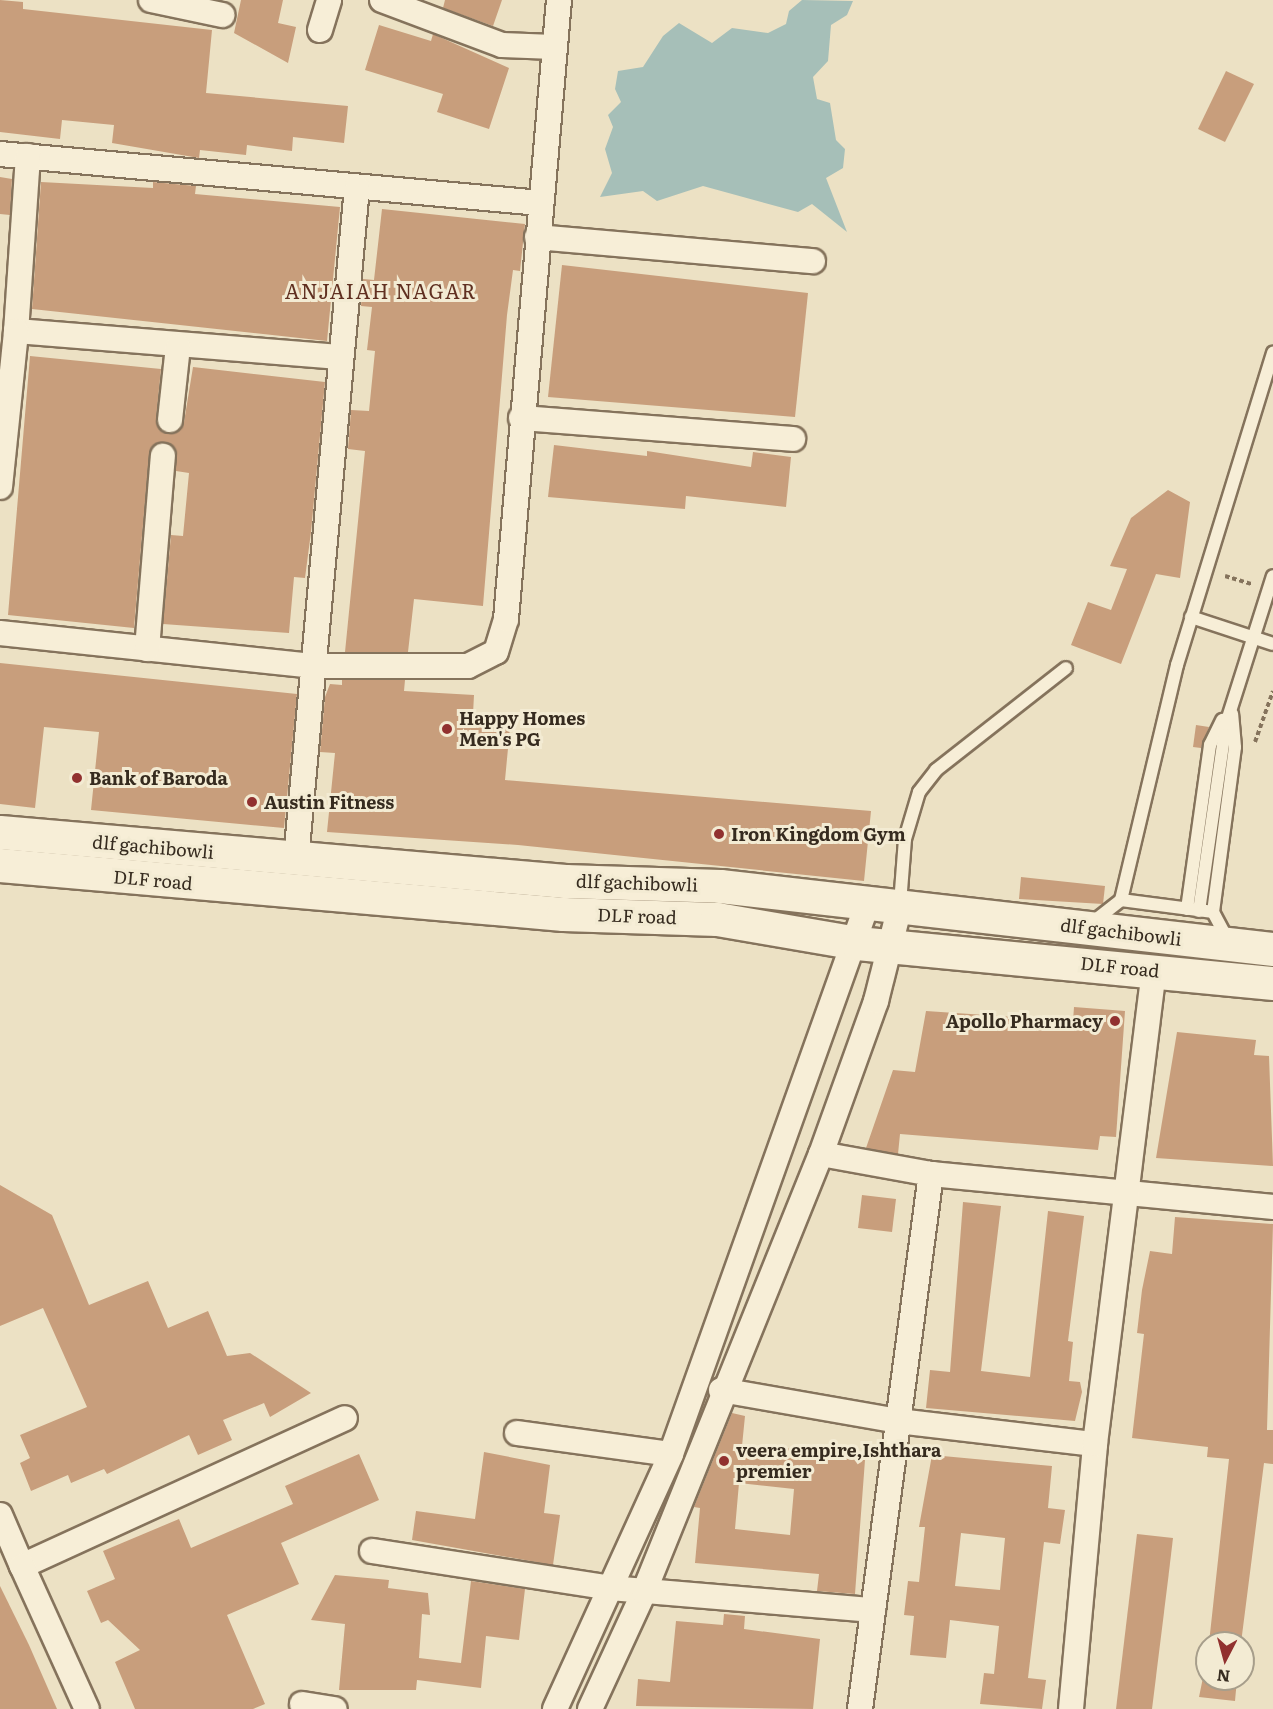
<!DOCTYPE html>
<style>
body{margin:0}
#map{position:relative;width:1273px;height:1709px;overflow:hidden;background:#ece1c4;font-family:Literata,serif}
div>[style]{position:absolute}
.water>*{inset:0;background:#a6bfb8}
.building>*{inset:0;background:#c89e7c}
.path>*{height:4px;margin-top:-2px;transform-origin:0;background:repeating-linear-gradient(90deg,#85735c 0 4.5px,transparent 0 7.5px)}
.roads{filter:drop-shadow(2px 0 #85735c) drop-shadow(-2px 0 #85735c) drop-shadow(0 2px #85735c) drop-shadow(0 -2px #85735c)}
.service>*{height:12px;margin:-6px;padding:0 6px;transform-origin:6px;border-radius:6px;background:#f7eed7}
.minor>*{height:24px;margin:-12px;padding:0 12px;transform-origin:12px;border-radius:12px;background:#f7eed7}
.secondary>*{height:33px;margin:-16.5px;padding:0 16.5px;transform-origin:16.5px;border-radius:16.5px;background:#f7eed7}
.dots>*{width:16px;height:16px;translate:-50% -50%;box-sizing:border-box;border:3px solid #f3ebd3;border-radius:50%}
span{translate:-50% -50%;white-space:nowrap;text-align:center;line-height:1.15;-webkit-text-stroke:6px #f3ebd3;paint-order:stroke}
.poi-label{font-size:18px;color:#362b1f;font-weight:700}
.left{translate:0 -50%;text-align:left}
.right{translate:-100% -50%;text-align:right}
.street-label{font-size:18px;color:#362b1f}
.neighbourhood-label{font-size:20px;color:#603021;letter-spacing:1.5px}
.north{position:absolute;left:1195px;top:1631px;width:60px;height:60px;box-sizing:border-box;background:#f3ebd3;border:2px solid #a79e8b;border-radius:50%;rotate:186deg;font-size:16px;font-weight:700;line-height:24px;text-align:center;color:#362b1f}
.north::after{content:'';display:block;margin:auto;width:21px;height:27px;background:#91312f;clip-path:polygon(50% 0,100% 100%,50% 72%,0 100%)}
</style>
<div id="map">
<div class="water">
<i style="clip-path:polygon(802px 0,853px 1px,847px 15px,831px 25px,828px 61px,813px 77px,817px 99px,830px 103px,836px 140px,845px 149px,843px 168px,826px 178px,847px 232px,812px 204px,798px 212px,703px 186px,657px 201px,643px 191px,600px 197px,612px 173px,605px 149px,613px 127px,608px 115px,621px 102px,615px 89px,618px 71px,643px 67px,663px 36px,679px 23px,712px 43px,732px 28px,768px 33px,786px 24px,789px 11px)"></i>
</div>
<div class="building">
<i style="clip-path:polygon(0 0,23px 2px,23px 9px,212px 30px,206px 93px,348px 106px,344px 143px,293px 137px,292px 151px,247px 145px,246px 155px,200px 150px,199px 158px,112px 143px,114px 125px,62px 120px,60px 139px,0 132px)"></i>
<i style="clip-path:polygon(241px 0,283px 0,278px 23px,296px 27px,288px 63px,234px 33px)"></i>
<i style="clip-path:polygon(445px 0,502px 0,493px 26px,443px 8px)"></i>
<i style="clip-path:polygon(379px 25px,431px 41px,433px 34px,509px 68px,489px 129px,437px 112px,443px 94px,365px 70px)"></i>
<i style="clip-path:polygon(1226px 71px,1254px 84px,1225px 142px,1198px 129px)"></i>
<i style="clip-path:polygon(0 177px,12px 179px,10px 215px,0 214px)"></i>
<i style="clip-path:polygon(41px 182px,153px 188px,153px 182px,196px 186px,195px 194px,340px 207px,327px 341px,32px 309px)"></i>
<i style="clip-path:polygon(382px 209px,525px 224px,520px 271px,513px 270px,507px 315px,483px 606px,414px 599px,408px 652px,345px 652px,365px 451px,348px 449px,351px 410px,369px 411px,375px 351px,367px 350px,372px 307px,361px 306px,363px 279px,374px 280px)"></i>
<i style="clip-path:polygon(562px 265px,808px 293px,795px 417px,548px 397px)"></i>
<i style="clip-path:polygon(30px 356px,161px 369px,156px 419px,169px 434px,184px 422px,193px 367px,325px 382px,311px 532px,305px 578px,294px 577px,289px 633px,163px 624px,171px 535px,183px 536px,189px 473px,176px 471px,176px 450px,164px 442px,149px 455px,134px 628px,8px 615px)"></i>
<i style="clip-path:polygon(554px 445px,647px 456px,647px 451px,751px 467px,753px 452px,791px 457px,786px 507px,686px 496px,685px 509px,548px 497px)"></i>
<i style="clip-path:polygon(1168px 490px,1190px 502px,1180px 578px,1156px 574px,1121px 664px,1071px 645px,1088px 602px,1111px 610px,1127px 569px,1110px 566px,1131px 518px)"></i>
<i style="clip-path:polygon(0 663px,297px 694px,284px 828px,91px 810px,99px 732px,44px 727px,35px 808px,0 804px)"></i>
<i style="clip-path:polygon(342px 680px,405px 680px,404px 691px,474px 695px,473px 714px,511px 717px,505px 780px,871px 811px,864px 881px,518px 845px,327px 832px,335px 753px,320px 752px,325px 697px,330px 684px,342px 685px)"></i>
<i style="clip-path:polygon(1196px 725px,1209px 727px,1201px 748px,1193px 747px)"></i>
<i style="clip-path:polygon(1021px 877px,1105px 886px,1103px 904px,1019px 899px)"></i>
<i style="clip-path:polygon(1074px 1007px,1125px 1011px,1116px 1137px,1100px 1136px,1098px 1150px,900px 1134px,898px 1154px,866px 1148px,893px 1070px,915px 1072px,926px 1011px,1073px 1021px)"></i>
<i style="clip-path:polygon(1177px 1032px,1256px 1040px,1254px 1055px,1269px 1056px,1273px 1166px,1156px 1158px)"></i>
<i style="clip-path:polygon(0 1185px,52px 1215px,89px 1305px,148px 1281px,168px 1328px,208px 1311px,227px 1356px,250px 1353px,311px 1393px,270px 1417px,264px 1403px,223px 1420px,232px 1440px,198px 1455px,189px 1435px,107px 1474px,104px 1469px,71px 1483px,68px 1475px,31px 1491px,20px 1463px,30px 1458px,20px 1435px,87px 1407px,43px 1308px,0 1326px)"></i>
<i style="clip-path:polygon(862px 1195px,896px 1199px,892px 1232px,858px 1228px)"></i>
<i style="clip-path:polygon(963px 1202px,1001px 1206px,981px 1371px,1030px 1377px,1048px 1211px,1084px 1216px,1068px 1341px,1073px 1342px,1069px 1381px,1080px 1382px,1082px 1392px,1075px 1421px,926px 1408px,930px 1370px,950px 1372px)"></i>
<i style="clip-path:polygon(1175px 1217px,1273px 1224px,1267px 1430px,1273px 1430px,1273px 1464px,1264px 1463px,1241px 1643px,1209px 1643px,1229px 1459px,1207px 1457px,1208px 1447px,1132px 1438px,1144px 1334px,1137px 1333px,1142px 1290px,1150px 1251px,1172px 1254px)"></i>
<i style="clip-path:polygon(evenodd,732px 1413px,745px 1416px,742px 1446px,835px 1451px,835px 1457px,865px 1460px,855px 1594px,817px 1591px,819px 1574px,695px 1563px,700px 1508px,694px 1507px,732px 1413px,739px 1483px,794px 1489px,790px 1535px,735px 1529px,739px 1483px)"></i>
<i style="clip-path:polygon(484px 1452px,550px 1465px,544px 1513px,560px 1515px,553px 1565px,412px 1540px,416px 1511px,475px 1519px)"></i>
<i style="clip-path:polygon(359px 1454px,379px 1500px,281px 1543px,299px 1584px,227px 1615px,265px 1704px,253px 1709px,135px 1709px,115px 1662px,140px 1650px,108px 1620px,101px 1623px,87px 1591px,115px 1579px,103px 1551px,179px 1519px,191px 1548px,293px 1504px,285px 1486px)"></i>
<i style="clip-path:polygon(evenodd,932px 1455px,1052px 1466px,1048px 1508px,1065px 1510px,1060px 1544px,1044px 1542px,1028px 1678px,1046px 1680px,1042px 1709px,980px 1704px,984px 1673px,994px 1674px,999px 1626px,950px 1620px,946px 1658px,910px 1655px,914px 1616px,904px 1615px,908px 1581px,919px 1582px,925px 1527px,919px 1527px,932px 1455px,961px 1533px,1005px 1538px,1000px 1590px,955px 1586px,961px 1533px)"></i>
<i style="clip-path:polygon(1137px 1534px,1173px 1538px,1168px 1580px,1152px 1709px,1116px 1709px)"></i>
<i style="clip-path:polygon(335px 1575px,389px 1580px,388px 1588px,428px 1593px,430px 1615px,422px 1614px,419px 1658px,461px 1663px,471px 1581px,525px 1589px,519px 1640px,486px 1636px,481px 1688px,417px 1680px,416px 1690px,339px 1690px,345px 1624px,311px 1620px)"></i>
<i style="clip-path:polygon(0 1586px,29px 1645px,57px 1709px,0 1709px)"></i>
<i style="clip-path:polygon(724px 1614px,745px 1616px,744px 1629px,820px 1639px,813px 1709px,636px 1706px,638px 1679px,670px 1682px,676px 1621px,723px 1625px)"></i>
<i style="clip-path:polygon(1207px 1658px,1207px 1679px,1237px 1679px,1235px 1701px,1199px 1697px)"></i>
</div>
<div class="path">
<i style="left:1225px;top:576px;width:28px;rotate:17deg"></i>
<i style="left:1255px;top:742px;width:54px;rotate:-70.6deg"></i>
</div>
<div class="roads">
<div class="service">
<i style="left:1191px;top:617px;width:86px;rotate:18.2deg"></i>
<i style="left:1121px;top:900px;width:242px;rotate:-76.6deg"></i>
<i style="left:1177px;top:665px;width:327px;rotate:-72.9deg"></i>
<i style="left:900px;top:904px;width:65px;rotate:-85.6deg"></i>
<i style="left:905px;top:839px;width:49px;rotate:-73.4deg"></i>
<i style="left:919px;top:792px;width:28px;rotate:-52deg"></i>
<i style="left:936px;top:770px;width:165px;rotate:-38.1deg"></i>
<i style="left:1187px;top:909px;width:166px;rotate:-82deg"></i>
<i style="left:1210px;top:745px;width:28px;rotate:-64deg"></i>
<i style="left:1199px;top:911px;width:189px;rotate:-81.8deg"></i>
<i style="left:1226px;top:724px;width:155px;rotate:-72.4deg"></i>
<i style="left:1213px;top:912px;width:166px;rotate:-82.4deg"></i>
<i style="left:1235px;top:747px;width:33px;rotate:-95deg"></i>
<i style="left:1093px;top:922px;width:36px;rotate:-38deg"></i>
<i style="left:1121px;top:900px;width:93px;rotate:7.4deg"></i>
<i style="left:1213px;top:912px;width:32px;rotate:62deg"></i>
</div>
<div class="minor">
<i style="left:151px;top:0;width:73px;rotate:11.9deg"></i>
<i style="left:382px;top:0;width:128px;rotate:20.6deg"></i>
<i style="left:502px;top:45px;width:52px;rotate:2.2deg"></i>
<i style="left:320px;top:30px;width:31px;rotate:-73deg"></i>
<i style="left:0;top:154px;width:543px;rotate:5.18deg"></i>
<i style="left:28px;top:156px;width:175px;rotate:93.9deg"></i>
<i style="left:16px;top:331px;width:325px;rotate:4.6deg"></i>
<i style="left:537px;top:237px;width:277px;rotate:5deg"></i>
<i style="left:521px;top:418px;width:273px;rotate:4.4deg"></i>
<i style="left:170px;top:420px;width:74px;rotate:-83.8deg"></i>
<i style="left:0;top:487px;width:157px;rotate:-84.1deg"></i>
<i style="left:0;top:633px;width:314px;rotate:6deg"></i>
<i style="left:312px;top:666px;width:156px"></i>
<i style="left:468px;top:666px;width:31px;rotate:-27deg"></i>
<i style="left:496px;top:652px;width:34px;rotate:-73deg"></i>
<i style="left:506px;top:619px;width:621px;rotate:-85.11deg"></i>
<i style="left:147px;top:649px;width:194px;rotate:-85.3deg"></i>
<i style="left:296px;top:859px;width:674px;rotate:-84.81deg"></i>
<i style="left:821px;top:1154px;width:112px;rotate:10.3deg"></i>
<i style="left:931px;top:1174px;width:344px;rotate:5.5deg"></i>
<i style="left:721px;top:1390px;width:180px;rotate:9.9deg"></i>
<i style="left:898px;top:1421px;width:198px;rotate:6.7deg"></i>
<i style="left:517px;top:1433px;width:155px;rotate:7.8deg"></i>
<i style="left:0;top:1515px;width:56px;rotate:66.7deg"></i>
<i style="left:22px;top:1566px;width:355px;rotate:-24.6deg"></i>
<i style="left:372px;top:1551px;width:241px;rotate:8.8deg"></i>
<i style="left:610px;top:1588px;width:264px;rotate:4.8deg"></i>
<i style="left:22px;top:1566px;width:157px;rotate:65.6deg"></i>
<i style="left:302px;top:1704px;width:33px;rotate:9deg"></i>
<i style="left:555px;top:1709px;width:280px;rotate:-65.5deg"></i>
<i style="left:671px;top:1454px;width:586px;rotate:-70.36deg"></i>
<i style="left:590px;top:1709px;width:129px;rotate:-65.2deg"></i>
<i style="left:644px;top:1592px;width:472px;rotate:-68deg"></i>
<i style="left:821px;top:1154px;width:163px;rotate:-70.2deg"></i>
<i style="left:876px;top:1001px;width:98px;rotate:-75.8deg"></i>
<i style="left:860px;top:1709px;width:540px;rotate:-82.44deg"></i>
<i style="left:1071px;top:1709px;width:266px;rotate:-84.8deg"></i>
<i style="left:1095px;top:1444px;width:478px;rotate:-82.9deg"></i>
</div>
<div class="secondary">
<i style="left:0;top:832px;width:567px;rotate:4.96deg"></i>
<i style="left:565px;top:881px;width:155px;rotate:1.8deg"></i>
<i style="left:720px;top:886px;width:557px;rotate:6.5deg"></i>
<i style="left:0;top:865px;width:565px;rotate:4.97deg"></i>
<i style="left:563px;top:914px;width:154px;rotate:1.9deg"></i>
<i style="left:717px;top:919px;width:142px;rotate:9.7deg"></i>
<i style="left:857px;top:943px;width:418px;rotate:5.5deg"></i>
</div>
</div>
<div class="dots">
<i style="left:447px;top:729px;background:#91312f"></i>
<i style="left:77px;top:778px;background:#91312f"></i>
<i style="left:252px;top:802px;background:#91312f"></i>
<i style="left:719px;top:834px;background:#91312f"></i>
<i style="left:1115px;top:1021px;background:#91312f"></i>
<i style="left:724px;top:1461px;background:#91312f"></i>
</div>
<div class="poi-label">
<span class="left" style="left:459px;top:729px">Happy Homes<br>Men's PG</span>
<span class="left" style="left:89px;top:778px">Bank of Baroda</span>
<span class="left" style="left:264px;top:802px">Austin Fitness</span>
<span class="left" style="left:731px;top:834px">Iron Kingdom Gym</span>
<span class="right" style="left:1103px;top:1021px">Apollo Pharmacy</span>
<span class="left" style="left:736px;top:1461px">veera empire,Ishthara<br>premier</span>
</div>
<div class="street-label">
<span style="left:153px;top:847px;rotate:5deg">dlf gachibowli</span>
<span style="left:153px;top:880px;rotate:5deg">DLF road</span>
<span style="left:637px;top:883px;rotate:2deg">dlf gachibowli</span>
<span style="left:637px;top:916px;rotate:2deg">DLF road</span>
<span style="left:1121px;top:932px;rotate:7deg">dlf gachibowli</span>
<span style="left:1120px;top:967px;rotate:6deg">DLF road</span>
</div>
<div class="neighbourhood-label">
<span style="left:381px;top:290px">ANJAIAH NAGAR</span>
</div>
<div class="north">N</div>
</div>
